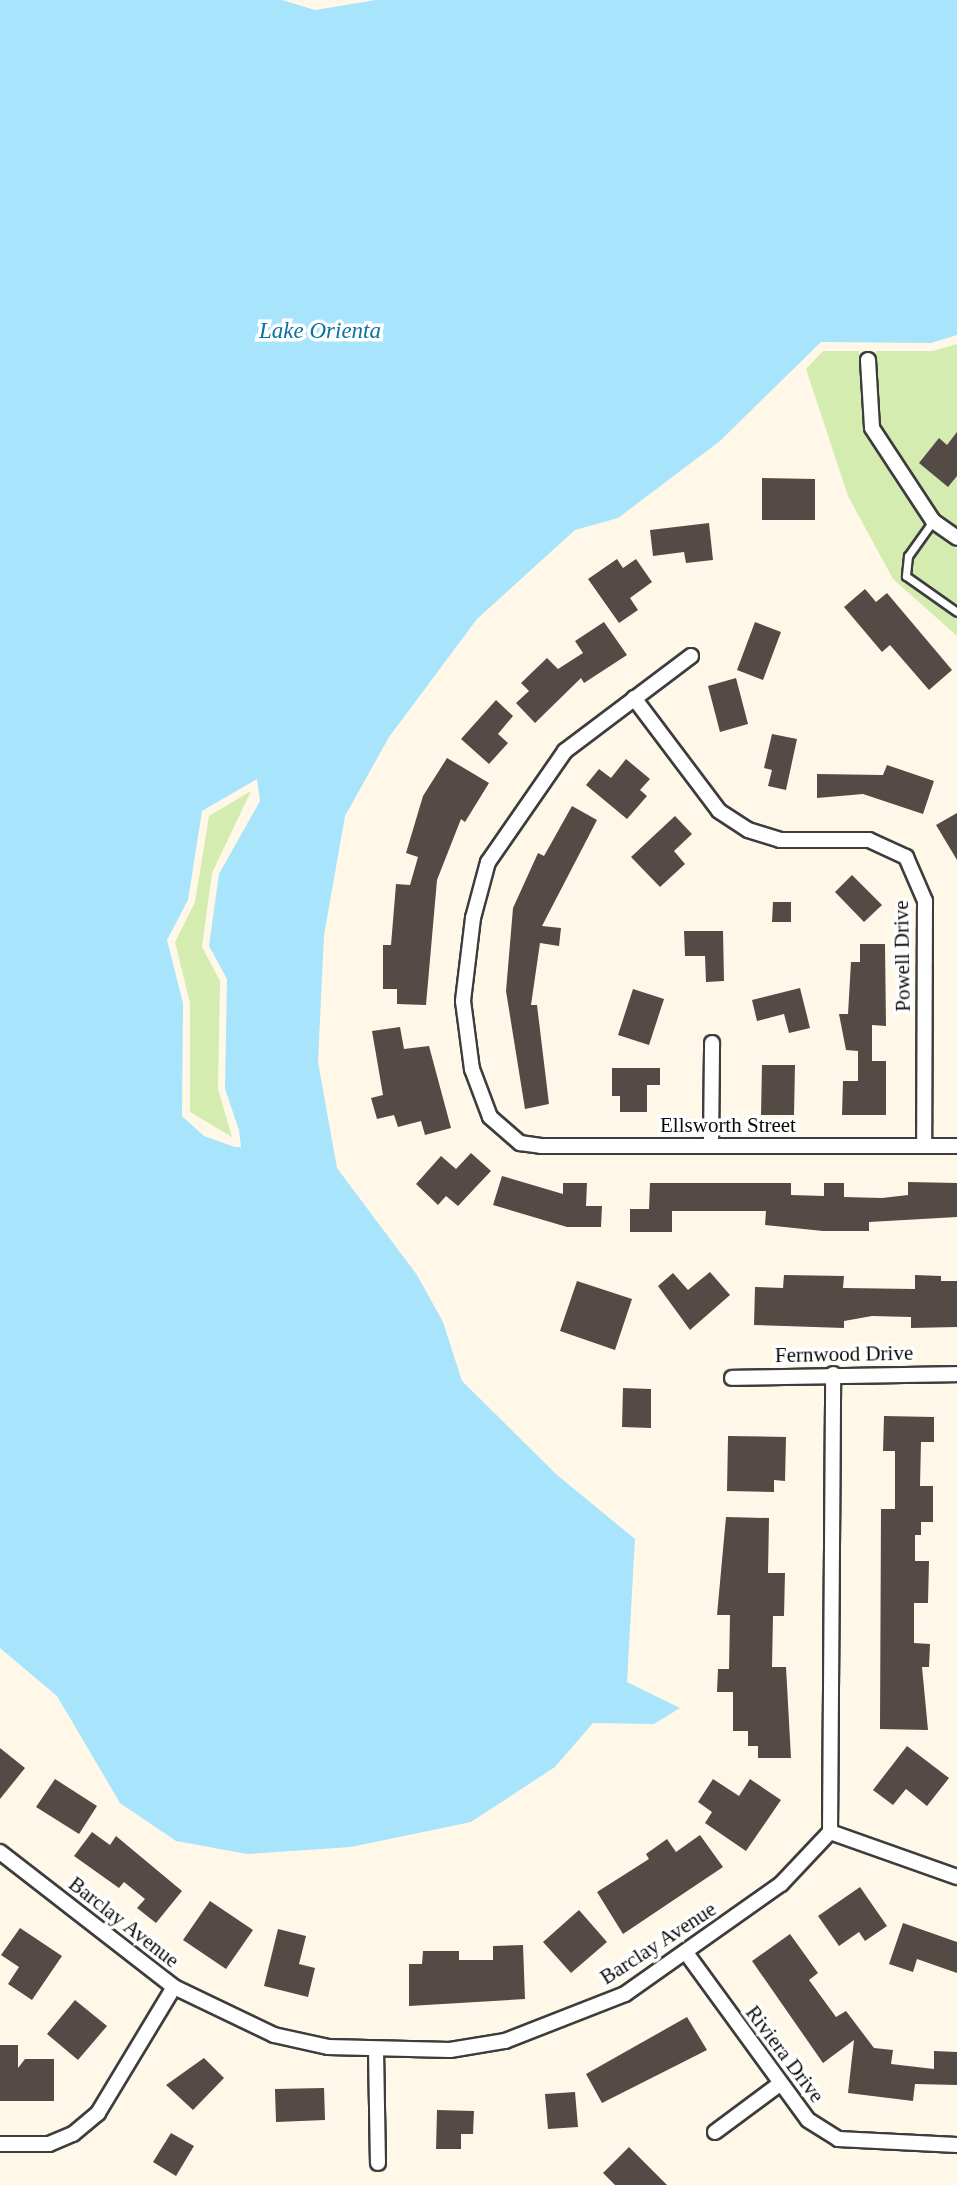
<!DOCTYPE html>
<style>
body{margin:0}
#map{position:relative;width:957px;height:2185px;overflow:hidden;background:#fff8e8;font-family:"Times New Roman",serif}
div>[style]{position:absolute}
.green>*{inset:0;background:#d4ecaf}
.water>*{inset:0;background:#a8e4fb}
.building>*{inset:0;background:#544a46}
.roads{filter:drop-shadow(2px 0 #3d3d3d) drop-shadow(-2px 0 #3d3d3d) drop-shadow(0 2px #3d3d3d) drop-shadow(0 -2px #3d3d3d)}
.lane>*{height:7px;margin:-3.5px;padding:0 3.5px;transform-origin:3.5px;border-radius:3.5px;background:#fff}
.street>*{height:14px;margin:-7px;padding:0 7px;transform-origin:7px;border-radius:7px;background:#fff}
span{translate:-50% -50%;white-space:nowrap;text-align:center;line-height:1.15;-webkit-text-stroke:7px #fff;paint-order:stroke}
.street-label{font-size:21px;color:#0a0a0a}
.water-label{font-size:23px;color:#0b70a4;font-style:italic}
</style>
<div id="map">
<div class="green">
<i style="clip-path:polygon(957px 344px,957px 526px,938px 513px,900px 463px,881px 425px,876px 351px,933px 351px)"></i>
<i style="clip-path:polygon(823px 351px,859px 351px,864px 433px,926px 527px,957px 549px,957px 636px,893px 579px,848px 496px,806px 369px)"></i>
<i style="clip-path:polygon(251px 791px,212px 873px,202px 947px,220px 981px,218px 1089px,232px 1137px,190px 1112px,190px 1003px,175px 942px,195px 902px,209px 816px)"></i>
</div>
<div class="water">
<i style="clip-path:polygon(evenodd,0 0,282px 0,315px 10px,376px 0,957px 0,957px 335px,931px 343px,821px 342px,720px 441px,618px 518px,575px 530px,477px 619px,389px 737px,345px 816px,324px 935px,318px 1062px,337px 1168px,417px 1275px,443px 1322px,462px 1381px,557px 1475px,635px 1539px,627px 1682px,680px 1708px,654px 1724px,593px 1723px,555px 1767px,471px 1822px,351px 1847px,247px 1854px,176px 1841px,120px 1803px,57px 1696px,0 1648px,0 0,257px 779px,260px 801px,219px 874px,209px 946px,227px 979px,225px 1089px,239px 1130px,241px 1147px,235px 1147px,204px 1136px,182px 1116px,183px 1003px,167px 940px,188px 900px,202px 811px,257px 779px)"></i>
</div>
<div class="building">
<i style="clip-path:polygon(957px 432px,957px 476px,948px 487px,919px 463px,939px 438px,947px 445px)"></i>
<i style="clip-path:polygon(762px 478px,815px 479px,815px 520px,762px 520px)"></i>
<i style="clip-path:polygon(709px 523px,713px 560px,686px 563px,684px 552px,653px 556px,650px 530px)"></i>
<i style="clip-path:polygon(617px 559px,623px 568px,636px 559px,652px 582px,630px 598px,638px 610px,619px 623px,588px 579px)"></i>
<i style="clip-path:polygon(865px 589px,876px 602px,887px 593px,952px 670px,929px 690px,890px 645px,882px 652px,844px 607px)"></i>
<i style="clip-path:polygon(604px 622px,627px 655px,584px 683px,581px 678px,535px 723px,516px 703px,529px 691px,521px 683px,547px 658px,558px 669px,583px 653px,575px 641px)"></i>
<i style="clip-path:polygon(755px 622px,781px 632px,763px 680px,737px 670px)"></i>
<i style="clip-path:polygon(736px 678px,748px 724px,720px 732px,708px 686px)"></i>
<i style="clip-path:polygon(496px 700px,513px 716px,498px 734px,508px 743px,489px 764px,461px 739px)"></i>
<i style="clip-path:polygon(772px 734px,797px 739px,786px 790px,768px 786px,772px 770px,764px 768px)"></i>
<i style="clip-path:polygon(447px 758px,489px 783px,465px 822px,461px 819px,437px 880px,426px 1005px,397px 1004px,397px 989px,383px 989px,383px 945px,391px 945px,396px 884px,410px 885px,418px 857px,406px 853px,423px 796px)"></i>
<i style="clip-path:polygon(626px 759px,650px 779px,640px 790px,647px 796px,627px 819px,586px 785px,599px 769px,611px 778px)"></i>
<i style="clip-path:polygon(887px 765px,934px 781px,923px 814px,863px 794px,817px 798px,817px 774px,883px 775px)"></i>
<i style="clip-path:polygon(572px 806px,597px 820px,542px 926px,561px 928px,559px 946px,540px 943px,531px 1005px,537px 1005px,549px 1104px,525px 1109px,506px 991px,513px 908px,538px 853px,544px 856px)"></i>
<i style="clip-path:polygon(957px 813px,957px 860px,936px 825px)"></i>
<i style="clip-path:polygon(675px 816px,692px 834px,674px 851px,685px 864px,660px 887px,631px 857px)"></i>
<i style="clip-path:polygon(852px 875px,882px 905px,864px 922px,835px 892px)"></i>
<i style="clip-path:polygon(773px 902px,791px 902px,791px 922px,772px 922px)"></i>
<i style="clip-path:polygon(684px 931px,723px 931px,724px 981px,706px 982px,705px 956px,685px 956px)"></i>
<i style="clip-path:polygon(860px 944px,885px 944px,886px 1026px,872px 1025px,872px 1061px,886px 1061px,886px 1115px,842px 1115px,843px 1081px,858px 1081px,858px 1051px,846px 1050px,839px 1014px,848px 1014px,851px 962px,860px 962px)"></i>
<i style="clip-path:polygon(800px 988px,810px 1028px,789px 1033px,784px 1014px,757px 1021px,752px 1000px)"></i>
<i style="clip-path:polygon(633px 989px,664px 999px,649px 1045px,618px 1035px)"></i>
<i style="clip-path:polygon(400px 1027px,404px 1049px,429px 1046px,451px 1128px,425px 1135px,421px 1121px,398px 1127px,394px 1115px,377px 1119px,371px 1098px,383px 1095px,372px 1031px)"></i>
<i style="clip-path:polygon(762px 1065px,795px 1065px,794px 1115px,761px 1115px)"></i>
<i style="clip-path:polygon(612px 1068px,660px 1068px,660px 1085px,647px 1085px,647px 1112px,620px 1112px,620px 1096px,612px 1096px)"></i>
<i style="clip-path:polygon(471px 1153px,491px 1171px,458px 1206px,446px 1196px,438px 1205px,416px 1184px,441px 1156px,456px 1169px)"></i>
<i style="clip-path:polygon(502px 1176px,563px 1194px,563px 1183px,587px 1183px,586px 1206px,602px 1206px,601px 1227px,567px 1227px,493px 1205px)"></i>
<i style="clip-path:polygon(908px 1182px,957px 1183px,957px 1217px,869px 1222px,869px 1231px,823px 1231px,765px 1225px,766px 1211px,672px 1211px,672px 1232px,630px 1232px,630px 1209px,649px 1209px,650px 1183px,791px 1183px,791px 1195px,824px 1196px,824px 1183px,844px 1183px,844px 1197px,882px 1198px,908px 1195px)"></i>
<i style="clip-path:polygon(710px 1272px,730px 1295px,690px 1330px,658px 1286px,673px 1273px,688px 1290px)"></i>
<i style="clip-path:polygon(784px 1275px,844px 1276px,843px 1288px,915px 1289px,915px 1275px,941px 1276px,941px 1281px,957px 1281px,957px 1327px,911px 1328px,911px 1317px,872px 1316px,844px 1321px,844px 1328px,754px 1325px,755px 1287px,783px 1288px)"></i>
<i style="clip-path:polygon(577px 1281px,632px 1299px,615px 1350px,560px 1331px)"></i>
<i style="clip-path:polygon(623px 1388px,651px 1389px,651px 1428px,622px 1427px)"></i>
<i style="clip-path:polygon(884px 1416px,934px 1417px,934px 1442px,921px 1442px,920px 1486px,933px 1486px,933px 1522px,921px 1522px,921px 1535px,915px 1535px,915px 1561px,929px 1561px,928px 1603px,914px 1603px,914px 1643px,930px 1644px,929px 1667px,922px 1667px,928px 1730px,880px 1729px,881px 1509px,895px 1509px,895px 1451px,883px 1451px)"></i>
<i style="clip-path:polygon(728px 1436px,786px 1437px,785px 1481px,774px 1480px,774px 1492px,727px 1491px)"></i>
<i style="clip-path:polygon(726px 1517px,769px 1518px,768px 1573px,785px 1573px,784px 1616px,773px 1616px,772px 1667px,786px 1667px,791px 1758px,758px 1758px,758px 1746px,748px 1746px,748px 1731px,733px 1731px,733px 1692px,717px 1692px,718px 1669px,729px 1669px,730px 1615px,717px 1615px)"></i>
<i style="clip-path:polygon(907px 1746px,949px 1778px,927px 1806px,906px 1789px,893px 1805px,873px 1790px)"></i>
<i style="clip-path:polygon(0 1748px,25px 1768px,0 1799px)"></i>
<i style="clip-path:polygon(55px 1779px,97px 1806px,79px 1834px,36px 1807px)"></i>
<i style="clip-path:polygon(713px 1779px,739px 1796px,750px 1779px,781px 1800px,746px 1851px,705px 1823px,712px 1812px,698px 1802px)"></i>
<i style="clip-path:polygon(92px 1832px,110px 1845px,116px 1836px,182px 1891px,156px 1923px,137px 1908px,145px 1899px,124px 1882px,119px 1888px,74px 1856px)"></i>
<i style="clip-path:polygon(700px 1835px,723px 1867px,623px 1934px,597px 1892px,649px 1859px,646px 1854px,667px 1839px,676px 1852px)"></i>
<i style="clip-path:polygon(860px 1887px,887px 1926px,865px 1941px,859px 1932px,839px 1946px,818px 1916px)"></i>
<i style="clip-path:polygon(210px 1901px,253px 1930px,226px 1969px,183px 1940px)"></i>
<i style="clip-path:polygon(579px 1910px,607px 1942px,571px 1973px,543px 1942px)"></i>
<i style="clip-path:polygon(903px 1923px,957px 1942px,957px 1973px,917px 1959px,913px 1972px,889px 1964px)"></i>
<i style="clip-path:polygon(20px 1928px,62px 1956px,32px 2000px,8px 1984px,19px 1967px,1px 1955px)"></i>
<i style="clip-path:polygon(278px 1929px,306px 1936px,299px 1964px,315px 1968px,308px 1997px,264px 1986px)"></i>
<i style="clip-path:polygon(790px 1934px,818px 1973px,809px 1980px,836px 2017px,846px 2011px,874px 2048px,893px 2050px,891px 2064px,934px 2069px,934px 2051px,957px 2052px,957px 2085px,915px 2084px,913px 2101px,848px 2093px,854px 2040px,823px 2063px,752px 1961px)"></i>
<i style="clip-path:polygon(523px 1945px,525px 1999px,409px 2006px,409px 1964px,422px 1964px,423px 1951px,459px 1951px,459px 1960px,493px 1960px,493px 1946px)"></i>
<i style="clip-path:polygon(75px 2000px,107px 2026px,78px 2060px,47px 2034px)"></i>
<i style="clip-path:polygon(687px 2017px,707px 2050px,602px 2103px,586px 2074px)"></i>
<i style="clip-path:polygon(0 2045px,18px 2045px,18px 2068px,25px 2059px,54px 2059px,54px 2101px,0 2101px)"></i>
<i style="clip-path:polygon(204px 2058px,224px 2078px,193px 2110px,166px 2085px)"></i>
<i style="clip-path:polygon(324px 2088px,325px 2120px,276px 2122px,275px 2089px)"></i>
<i style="clip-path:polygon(575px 2092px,578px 2127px,548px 2129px,545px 2094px)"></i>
<i style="clip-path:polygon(437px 2110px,474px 2111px,473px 2134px,461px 2134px,461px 2149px,436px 2149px)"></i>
<i style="clip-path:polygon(171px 2133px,194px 2146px,176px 2176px,153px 2162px)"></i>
<i style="clip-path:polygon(629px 2147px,667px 2185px,615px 2185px,603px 2173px)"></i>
</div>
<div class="roads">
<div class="lane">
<i style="left:933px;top:521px;width:43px;rotate:125.5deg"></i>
<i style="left:908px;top:556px;width:20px;rotate:96deg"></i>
<i style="left:906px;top:576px;width:62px;rotate:35.2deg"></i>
</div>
<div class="street">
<i style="left:868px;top:360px;width:68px;rotate:86.6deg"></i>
<i style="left:872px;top:428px;width:111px;rotate:56.7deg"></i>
<i style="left:933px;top:521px;width:29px;rotate:35deg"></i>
<i style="left:691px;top:656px;width:158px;rotate:143deg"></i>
<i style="left:565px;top:751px;width:135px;rotate:124.7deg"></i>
<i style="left:488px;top:862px;width:58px;rotate:105deg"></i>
<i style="left:473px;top:918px;width:84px;rotate:96.9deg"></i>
<i style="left:463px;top:1001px;width:69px;rotate:82.5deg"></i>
<i style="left:472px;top:1069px;width:51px;rotate:69.4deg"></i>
<i style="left:490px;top:1117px;width:40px;rotate:41deg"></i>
<i style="left:520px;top:1143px;width:21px;rotate:8deg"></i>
<i style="left:541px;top:1146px;width:416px"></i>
<i style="left:634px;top:698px;width:141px;rotate:53deg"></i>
<i style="left:719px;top:811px;width:35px;rotate:33deg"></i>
<i style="left:748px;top:830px;width:34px;rotate:17deg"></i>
<i style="left:780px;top:840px;width:89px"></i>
<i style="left:869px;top:840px;width:41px;rotate:24.7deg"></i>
<i style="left:906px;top:857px;width:48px;rotate:66.6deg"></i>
<i style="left:925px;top:901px;width:245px;rotate:90.2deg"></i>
<i style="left:711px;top:1145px;width:102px;rotate:-89.4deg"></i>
<i style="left:732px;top:1378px;width:225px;rotate:-1deg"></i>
<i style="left:830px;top:1832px;width:135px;rotate:19.5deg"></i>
<i style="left:0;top:1852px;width:220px;rotate:37.8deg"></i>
<i style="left:174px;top:1987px;width:111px;rotate:25.6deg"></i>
<i style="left:274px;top:2035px;width:55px;rotate:12.5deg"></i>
<i style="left:328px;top:2047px;width:122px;rotate:1.4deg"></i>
<i style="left:450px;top:2050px;width:56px;rotate:-9.3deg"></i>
<i style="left:505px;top:2041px;width:129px;rotate:-21.4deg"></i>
<i style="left:625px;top:1994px;width:191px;rotate:-35.2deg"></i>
<i style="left:781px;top:1884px;width:71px;rotate:-46.7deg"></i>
<i style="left:830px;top:1832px;width:458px;rotate:-89.6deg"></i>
<i style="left:687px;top:1954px;width:205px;rotate:53.9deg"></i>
<i style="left:808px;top:2120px;width:36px;rotate:32deg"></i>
<i style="left:838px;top:2139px;width:119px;rotate:2.9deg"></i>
<i style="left:376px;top:2050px;width:113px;rotate:89deg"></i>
<i style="left:715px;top:2132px;width:77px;rotate:-36.6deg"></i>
<i style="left:0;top:2144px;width:49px"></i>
<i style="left:49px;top:2144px;width:26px;rotate:-23deg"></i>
<i style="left:73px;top:2134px;width:33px;rotate:-40deg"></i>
<i style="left:98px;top:2113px;width:147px;rotate:-58.9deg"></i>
</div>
</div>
<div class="street-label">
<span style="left:902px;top:956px;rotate:-91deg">Powell Drive</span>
<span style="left:728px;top:1125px">Ellsworth Street</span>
<span style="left:844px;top:1354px;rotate:-1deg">Fernwood Drive</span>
<span style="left:124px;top:1922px;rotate:38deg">Barclay Avenue</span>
<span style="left:658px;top:1943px;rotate:-33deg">Barclay Avenue</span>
<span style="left:785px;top:2054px;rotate:53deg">Riviera Drive</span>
</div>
<div class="water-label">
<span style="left:320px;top:331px">Lake Orienta</span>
</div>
</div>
